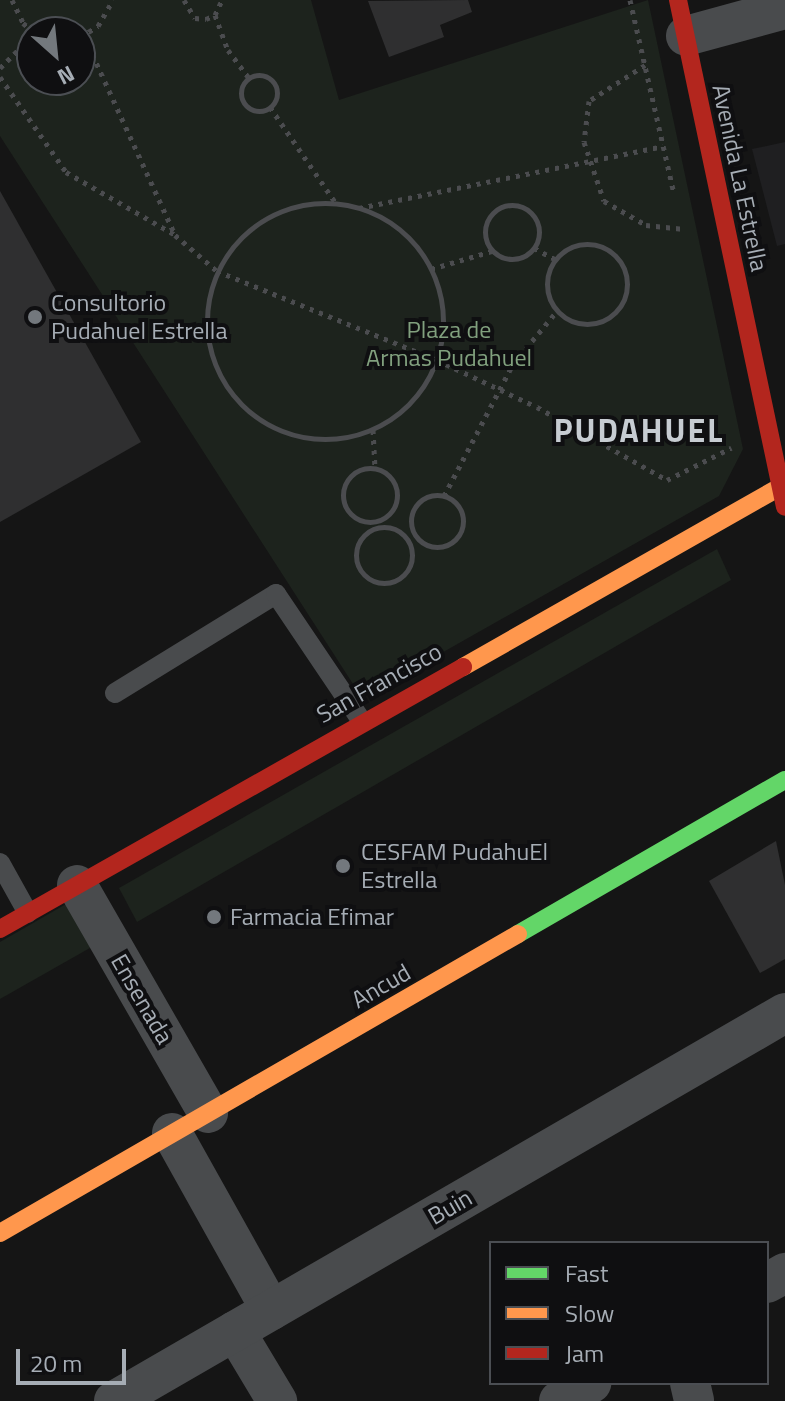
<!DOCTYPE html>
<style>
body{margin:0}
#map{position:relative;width:785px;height:1401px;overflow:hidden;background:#151515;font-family:"Titillium Web",sans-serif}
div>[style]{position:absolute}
.built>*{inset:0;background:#1f1f21}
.green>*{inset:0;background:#1d231d}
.building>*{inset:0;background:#2f2f30}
.path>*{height:5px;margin-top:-2.5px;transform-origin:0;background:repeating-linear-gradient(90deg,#4b4c4f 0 4px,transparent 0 10px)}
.path>.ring{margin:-2.5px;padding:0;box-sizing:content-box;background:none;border:5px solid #4b4c4f;border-radius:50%}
.lane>*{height:20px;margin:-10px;padding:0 10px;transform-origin:10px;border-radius:10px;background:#494b4d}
.street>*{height:40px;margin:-20px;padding:0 20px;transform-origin:20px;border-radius:20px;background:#494b4d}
.fast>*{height:18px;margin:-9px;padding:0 9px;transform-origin:9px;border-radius:9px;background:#63d668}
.slow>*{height:18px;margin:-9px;padding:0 9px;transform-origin:9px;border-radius:9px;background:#ff974d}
.jam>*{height:18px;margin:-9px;padding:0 9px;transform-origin:9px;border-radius:9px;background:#b3261e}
.dots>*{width:22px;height:22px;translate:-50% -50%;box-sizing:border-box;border:4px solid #0f0f11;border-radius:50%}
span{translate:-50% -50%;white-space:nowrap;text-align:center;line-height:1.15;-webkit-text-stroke:8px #0f0f11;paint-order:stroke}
.street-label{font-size:24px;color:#a6adb5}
.poi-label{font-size:24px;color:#a6adb5}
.left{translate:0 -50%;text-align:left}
.park-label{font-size:24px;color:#81a07e}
.district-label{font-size:32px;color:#c7ccd2;font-weight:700;letter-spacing:2px}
.legend{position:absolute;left:489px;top:1241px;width:280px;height:144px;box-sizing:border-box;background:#0f0f11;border:2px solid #4b4e53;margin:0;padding:10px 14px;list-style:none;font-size:24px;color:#a6adb5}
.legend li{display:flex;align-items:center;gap:16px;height:40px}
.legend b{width:40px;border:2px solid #4b4e53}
.north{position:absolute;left:16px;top:16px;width:80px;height:80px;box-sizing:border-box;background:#0f0f11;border:2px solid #4b4e53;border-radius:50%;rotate:153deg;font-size:22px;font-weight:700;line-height:32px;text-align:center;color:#a6adb5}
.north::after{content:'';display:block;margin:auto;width:28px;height:36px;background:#73787d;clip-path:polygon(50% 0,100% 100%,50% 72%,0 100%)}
.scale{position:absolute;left:16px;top:1349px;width:110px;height:36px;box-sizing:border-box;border:4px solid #a6adb5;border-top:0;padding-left:10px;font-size:24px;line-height:28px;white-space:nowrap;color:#a6adb5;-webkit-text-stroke:6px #0f0f11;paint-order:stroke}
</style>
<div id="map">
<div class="built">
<i style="clip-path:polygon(785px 142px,785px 244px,777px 246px,752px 149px)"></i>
</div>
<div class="green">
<i style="clip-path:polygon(evenodd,0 0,311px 0,339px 100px,648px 0,743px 449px,719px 496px,362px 698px,0 136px,0 0,80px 32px,80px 80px,32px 80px,32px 32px,80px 32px)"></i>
<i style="clip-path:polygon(717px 549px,731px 580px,137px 922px,119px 888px)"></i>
<i style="clip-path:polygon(80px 896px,104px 940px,0 999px,0 942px)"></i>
</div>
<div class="building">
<i style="clip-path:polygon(468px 0,472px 12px,440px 25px,444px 37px,389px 57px,368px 1px)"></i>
<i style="clip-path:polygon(0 191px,141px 442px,0 522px)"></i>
<i style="clip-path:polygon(776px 841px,785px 885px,785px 959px,760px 973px,709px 881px)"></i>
</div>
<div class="path">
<i style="left:12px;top:0;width:25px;rotate:64deg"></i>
<i style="left:23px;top:23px;width:14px;rotate:39deg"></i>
<i style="left:184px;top:0;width:21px;rotate:59deg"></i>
<i style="left:195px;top:18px;width:11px;rotate:5deg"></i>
<i style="left:206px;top:19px;width:10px;rotate:-24deg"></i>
<i style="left:215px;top:15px;width:17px;rotate:-65deg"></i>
<i style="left:630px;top:0;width:199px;rotate:77.2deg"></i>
<i style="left:215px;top:15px;width:37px;rotate:70deg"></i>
<i style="left:228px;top:50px;width:34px;rotate:53deg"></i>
<i style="left:84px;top:36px;width:219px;rotate:65.4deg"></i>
<i style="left:175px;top:235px;width:55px;rotate:40.6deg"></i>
<i style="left:217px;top:271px;width:237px;rotate:22deg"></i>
<i style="left:437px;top:360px;width:110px;rotate:25.2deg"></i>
<i style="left:537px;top:407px;width:149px;rotate:29.3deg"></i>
<i style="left:667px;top:480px;width:72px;rotate:-26.6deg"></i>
<i style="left:80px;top:37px;width:21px;rotate:-31deg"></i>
<i style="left:98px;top:26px;width:30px;rotate:-60deg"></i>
<i style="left:645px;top:65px;width:67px;rotate:147.3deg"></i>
<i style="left:589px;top:101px;width:41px;rotate:97deg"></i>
<i style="left:584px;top:142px;width:62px;rotate:71.3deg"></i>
<i style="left:604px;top:201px;width:48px;rotate:29.7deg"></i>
<i style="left:646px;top:225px;width:36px;rotate:6deg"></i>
<i style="left:0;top:68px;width:45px;rotate:-45deg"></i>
<i class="ring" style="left:241px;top:75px;width:31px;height:31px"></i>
<i style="left:0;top:77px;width:116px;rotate:55.2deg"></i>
<i style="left:66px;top:172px;width:125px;rotate:29.9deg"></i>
<i style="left:270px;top:107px;width:115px;rotate:55.6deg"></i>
<i class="ring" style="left:207px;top:203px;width:231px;height:231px"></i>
<i class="ring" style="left:485px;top:205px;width:49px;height:49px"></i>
<i style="left:359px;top:208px;width:310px;rotate:-11.5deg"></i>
<i class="ring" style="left:547px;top:244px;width:75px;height:75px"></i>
<i style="left:534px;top:248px;width:24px;rotate:28deg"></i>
<i style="left:431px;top:269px;width:64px;rotate:-16.4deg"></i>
<i style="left:373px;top:430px;width:39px;rotate:87deg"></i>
<i class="ring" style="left:343px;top:468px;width:49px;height:49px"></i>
<i class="ring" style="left:411px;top:495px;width:47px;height:47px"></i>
<i style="left:444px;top:496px;width:149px;rotate:-62.4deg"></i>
<i style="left:513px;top:364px;width:69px;rotate:-50.3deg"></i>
<i class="ring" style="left:356px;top:527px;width:51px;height:51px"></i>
</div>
<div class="lane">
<i style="left:115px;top:693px;width:189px;rotate:-31.6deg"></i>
<i style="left:276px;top:594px;width:152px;rotate:56deg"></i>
<i style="left:0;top:863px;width:57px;rotate:60.8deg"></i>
</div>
<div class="street">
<i style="left:686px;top:36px;width:103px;rotate:-15.3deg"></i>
<i style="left:77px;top:885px;width:263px;rotate:60.1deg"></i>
<i style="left:172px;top:1133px;width:203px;rotate:60.8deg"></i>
<i style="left:767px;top:1283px;width:21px;rotate:-29deg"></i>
<i style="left:235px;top:1331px;width:82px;rotate:59deg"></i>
<i style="left:690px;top:1383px;width:18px;rotate:77deg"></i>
<i style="left:114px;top:1401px;width:775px;rotate:-30.04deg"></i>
<i style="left:559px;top:1401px;width:37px;rotate:-29deg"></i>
</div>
<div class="fast">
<i style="left:518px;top:934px;width:308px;rotate:-30deg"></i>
</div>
<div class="slow">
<i style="left:463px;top:667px;width:370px;rotate:-29.6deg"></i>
<i style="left:0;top:1233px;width:598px;rotate:-29.99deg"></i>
</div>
<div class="jam">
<i style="left:678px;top:0;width:518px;rotate:78.08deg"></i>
<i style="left:0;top:929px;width:532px;rotate:-29.5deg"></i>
</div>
<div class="dots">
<i style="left:35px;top:317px;background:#73787d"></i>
<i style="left:343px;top:866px;background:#73787d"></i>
<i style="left:214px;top:917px;background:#73787d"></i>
</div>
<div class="street-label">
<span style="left:740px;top:178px;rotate:78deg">Avenida La Estrella</span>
<span style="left:379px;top:683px;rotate:-29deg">San Francisco</span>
<span style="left:381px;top:986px;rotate:-30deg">Ancud</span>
<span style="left:142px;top:999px;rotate:60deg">Ensenada</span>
<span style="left:450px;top:1207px;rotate:-30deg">Buin</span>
</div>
<div class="poi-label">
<span class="left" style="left:51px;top:317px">Consultorio<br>Pudahuel Estrella</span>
<span class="left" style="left:361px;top:866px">CESFAM PudahuEl<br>Estrella</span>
<span class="left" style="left:230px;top:917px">Farmacia Efimar</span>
</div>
<div class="park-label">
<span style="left:449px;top:344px">Plaza de<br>Armas Pudahuel</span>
</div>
<div class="district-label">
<span style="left:639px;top:430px">PUDAHUEL</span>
</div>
<ul class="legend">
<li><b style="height:10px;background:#63d668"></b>Fast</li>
<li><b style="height:10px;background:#ff974d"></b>Slow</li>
<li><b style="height:10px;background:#b3261e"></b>Jam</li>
</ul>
<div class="north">N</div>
<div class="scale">20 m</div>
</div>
